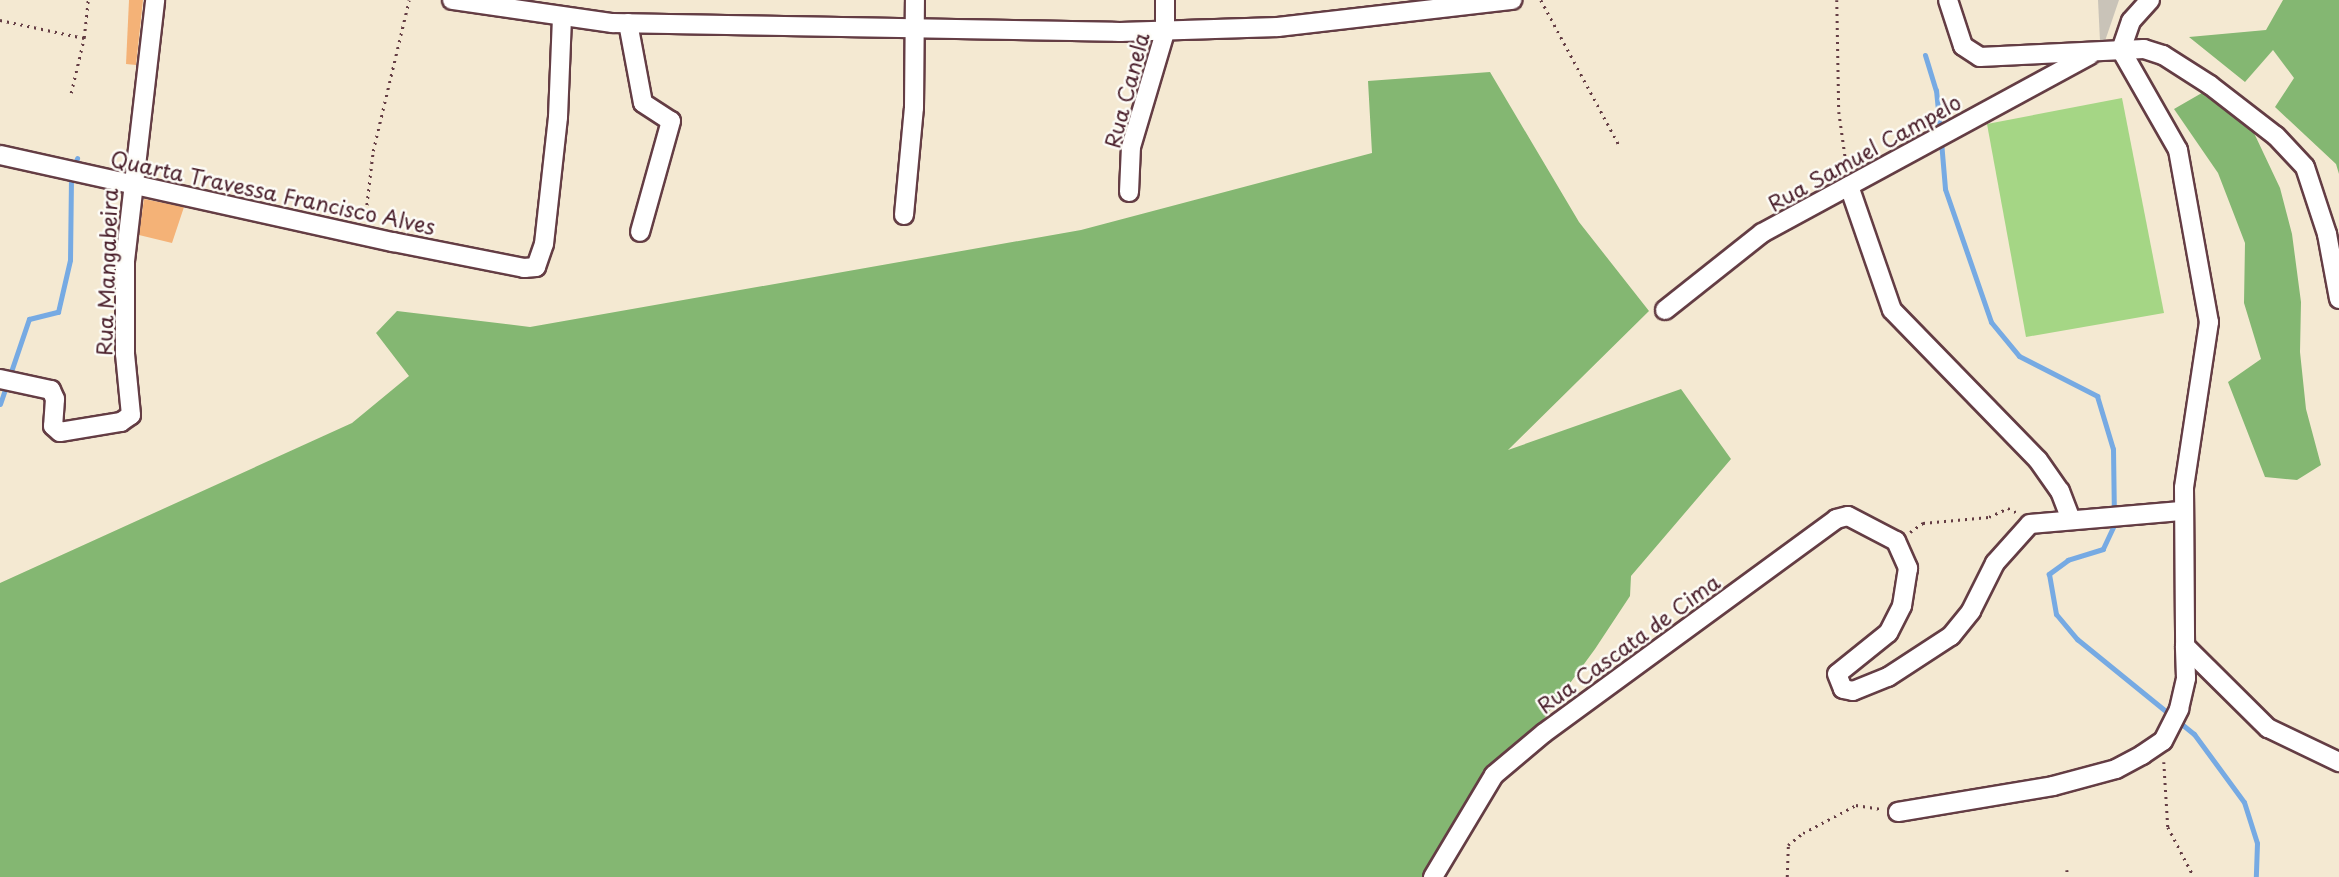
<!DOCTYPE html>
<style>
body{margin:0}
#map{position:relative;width:2339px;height:877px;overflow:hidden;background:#f4e9d2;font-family:"Playpen Sans",sans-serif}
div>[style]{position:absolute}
.industrial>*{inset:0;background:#c9c3b8}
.green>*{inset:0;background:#a5d685}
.forest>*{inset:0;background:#84b772}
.stream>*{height:5px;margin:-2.5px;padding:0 2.5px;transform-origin:2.5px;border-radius:2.5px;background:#76aae3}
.building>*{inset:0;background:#f4b277}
.path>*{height:2.5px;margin-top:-1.25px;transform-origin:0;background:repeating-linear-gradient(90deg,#643d44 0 2px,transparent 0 7px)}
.roads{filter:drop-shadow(2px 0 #643d44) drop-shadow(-2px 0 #643d44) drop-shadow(0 2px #643d44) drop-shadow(0 -2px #643d44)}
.minor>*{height:18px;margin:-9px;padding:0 9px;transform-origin:9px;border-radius:9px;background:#fff}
span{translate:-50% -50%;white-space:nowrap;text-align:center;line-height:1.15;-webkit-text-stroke:5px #fdfcf7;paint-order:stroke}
.street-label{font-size:21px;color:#4a1f2b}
</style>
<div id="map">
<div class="industrial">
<i style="clip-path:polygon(2098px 0,2119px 0,2105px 41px,2100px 41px)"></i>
</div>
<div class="green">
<i style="clip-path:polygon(2122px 98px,2164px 313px,2026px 337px,1987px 124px)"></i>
</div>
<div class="forest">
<i style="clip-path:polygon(2283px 0,2339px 0,2339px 174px,2336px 164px,2275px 107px,2294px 78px,2273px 50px,2245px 82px,2189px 37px,2266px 30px)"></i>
<i style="clip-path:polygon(1490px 72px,1579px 222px,1649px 311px,1508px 450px,1681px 389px,1731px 459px,1631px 576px,1630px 596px,1595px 649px,1428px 877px,0 877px,0 583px,352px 423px,409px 376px,376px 333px,397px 311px,530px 327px,1081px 230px,1372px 153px,1368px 81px)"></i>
<i style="clip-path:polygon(2207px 90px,2254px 133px,2280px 188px,2292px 234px,2301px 302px,2300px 352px,2306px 409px,2321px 465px,2297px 480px,2265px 477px,2228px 382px,2261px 359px,2244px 303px,2245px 243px,2218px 173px,2174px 109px)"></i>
</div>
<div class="stream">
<i style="left:1925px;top:55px;width:37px;rotate:73deg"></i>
<i style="left:1936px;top:90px;width:41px;rotate:84.4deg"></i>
<i style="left:1941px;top:141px;width:48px;rotate:85.2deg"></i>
<i style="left:1945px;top:189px;width:141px;rotate:70.9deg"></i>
<i style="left:1991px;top:322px;width:44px;rotate:50.5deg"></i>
<i style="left:2019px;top:356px;width:88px;rotate:27.1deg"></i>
<i style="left:2097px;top:396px;width:55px;rotate:73.2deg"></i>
<i style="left:2113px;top:449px;width:76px;rotate:89.2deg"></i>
<i style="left:2114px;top:525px;width:26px;rotate:115deg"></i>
<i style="left:2103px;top:549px;width:37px;rotate:163deg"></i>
<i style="left:2068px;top:560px;width:24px;rotate:144deg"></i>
<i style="left:2049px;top:574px;width:41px;rotate:80.1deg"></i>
<i style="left:2056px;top:614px;width:33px;rotate:50deg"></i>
<i style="left:2077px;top:639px;width:151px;rotate:39.1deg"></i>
<i style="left:2194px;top:734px;width:84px;rotate:53.7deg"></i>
<i style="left:2244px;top:802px;width:43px;rotate:72.4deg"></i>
<i style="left:2257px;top:843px;width:34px;rotate:92deg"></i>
<i style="left:0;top:404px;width:90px;rotate:-71.2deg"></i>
<i style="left:29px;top:319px;width:30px;rotate:-14deg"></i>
<i style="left:58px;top:312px;width:53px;rotate:-77deg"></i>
<i style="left:70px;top:260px;width:86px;rotate:-89.3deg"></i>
<i style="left:71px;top:174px;width:17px;rotate:-69deg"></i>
</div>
<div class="building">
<i style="clip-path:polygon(129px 0,143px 0,136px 65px,126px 64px)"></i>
<i style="clip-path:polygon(144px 199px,184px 207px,172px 243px,139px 235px)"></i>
</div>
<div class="path">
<i style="left:1541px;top:0;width:165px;rotate:61.7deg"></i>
<i style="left:1837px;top:0;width:112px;rotate:89deg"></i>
<i style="left:1839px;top:112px;width:58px;rotate:82deg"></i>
<i style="left:0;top:20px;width:86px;rotate:12.1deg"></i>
<i style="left:84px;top:38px;width:38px;rotate:-84deg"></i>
<i style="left:71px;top:93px;width:57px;rotate:-76.7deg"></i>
<i style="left:365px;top:219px;width:68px;rotate:-83.3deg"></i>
<i style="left:373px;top:151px;width:155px;rotate:-76.6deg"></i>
<i style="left:1910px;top:532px;width:16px;rotate:-35deg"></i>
<i style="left:1923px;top:523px;width:66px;rotate:-5.2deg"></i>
<i style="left:1989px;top:517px;width:21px;rotate:-25deg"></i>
<i style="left:2008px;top:508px;width:9px;rotate:27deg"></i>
<i style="left:2164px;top:762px;width:65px;rotate:86.5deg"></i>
<i style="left:2168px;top:827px;width:56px;rotate:62.5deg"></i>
<i style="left:2067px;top:870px;width:7px;rotate:82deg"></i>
<i style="left:1787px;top:877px;width:32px;rotate:-88deg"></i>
<i style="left:1788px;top:845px;width:19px;rotate:-39deg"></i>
<i style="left:1803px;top:833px;width:60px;rotate:-27.8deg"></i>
<i style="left:1856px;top:805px;width:24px;rotate:9deg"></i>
</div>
<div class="roads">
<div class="minor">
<i style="left:452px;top:0;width:162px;rotate:8.2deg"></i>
<i style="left:612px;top:23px;width:508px;rotate:1.01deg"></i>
<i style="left:1120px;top:32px;width:158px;rotate:-1.8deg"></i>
<i style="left:1278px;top:27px;width:236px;rotate:-6.6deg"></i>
<i style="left:1948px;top:0;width:48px;rotate:71.9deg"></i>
<i style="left:1963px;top:46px;width:20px;rotate:33deg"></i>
<i style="left:1980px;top:57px;width:164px;rotate:-2.8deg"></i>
<i style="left:2144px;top:49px;width:20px;rotate:18deg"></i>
<i style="left:2163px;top:55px;width:56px;rotate:32.6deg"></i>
<i style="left:2210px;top:85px;width:83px;rotate:37.7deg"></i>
<i style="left:2276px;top:136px;width:42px;rotate:46.9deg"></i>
<i style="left:2305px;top:167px;width:71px;rotate:71.8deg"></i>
<i style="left:2327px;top:234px;width:66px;rotate:79.5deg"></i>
<i style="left:2150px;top:0;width:28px;rotate:132deg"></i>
<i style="left:2131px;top:21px;width:31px;rotate:109deg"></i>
<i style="left:2121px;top:50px;width:115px;rotate:60.3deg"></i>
<i style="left:2178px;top:150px;width:175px;rotate:79.8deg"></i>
<i style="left:2209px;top:322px;width:168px;rotate:98.6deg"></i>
<i style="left:2184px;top:488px;width:158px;rotate:89.6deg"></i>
<i style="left:2185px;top:646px;width:117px;rotate:44.7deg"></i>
<i style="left:2268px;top:728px;width:79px;rotate:25.6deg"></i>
<i style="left:628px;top:23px;width:81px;rotate:79.4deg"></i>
<i style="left:643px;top:103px;width:33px;rotate:33deg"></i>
<i style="left:671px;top:121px;width:115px;rotate:105.6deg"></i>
<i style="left:0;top:155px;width:403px;rotate:12.5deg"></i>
<i style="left:393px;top:242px;width:134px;rotate:11.2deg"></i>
<i style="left:524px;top:268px;width:12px;rotate:-5deg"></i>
<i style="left:536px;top:267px;width:24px;rotate:-71deg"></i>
<i style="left:544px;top:244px;width:128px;rotate:-83.7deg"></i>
<i style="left:558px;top:117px;width:98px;rotate:-87.7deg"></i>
<i style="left:1849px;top:186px;width:131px;rotate:70.9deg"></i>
<i style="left:1892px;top:310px;width:209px;rotate:45.8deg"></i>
<i style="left:2038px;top:460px;width:38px;rotate:55deg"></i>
<i style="left:2060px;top:491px;width:31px;rotate:69deg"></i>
<i style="left:1129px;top:192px;width:45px;rotate:-87.5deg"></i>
<i style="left:1131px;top:147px;width:120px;rotate:-73.5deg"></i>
<i style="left:1165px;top:32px;width:32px;rotate:-90deg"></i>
<i style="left:904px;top:215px;width:107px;rotate:-84.7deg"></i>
<i style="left:914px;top:108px;width:108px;rotate:-89.5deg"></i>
<i style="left:1665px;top:310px;width:124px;rotate:-38.4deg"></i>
<i style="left:1762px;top:233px;width:373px;rotate:-28.5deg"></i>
<i style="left:0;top:379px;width:52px;rotate:12.2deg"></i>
<i style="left:51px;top:390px;width:10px;rotate:66deg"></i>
<i style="left:55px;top:399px;width:27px;rotate:94deg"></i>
<i style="left:53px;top:426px;width:9px;rotate:41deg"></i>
<i style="left:60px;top:432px;width:62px;rotate:-9.3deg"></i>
<i style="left:121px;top:422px;width:12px;rotate:-35deg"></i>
<i style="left:131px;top:415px;width:61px;rotate:-95.6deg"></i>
<i style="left:125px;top:354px;width:93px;rotate:-90deg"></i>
<i style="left:125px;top:261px;width:263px;rotate:-83.4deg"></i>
<i style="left:1898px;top:812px;width:157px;rotate:-9.5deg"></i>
<i style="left:2053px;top:786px;width:65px;rotate:-15.1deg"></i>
<i style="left:2116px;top:769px;width:30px;rotate:-28deg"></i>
<i style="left:2142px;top:755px;width:25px;rotate:-34deg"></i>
<i style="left:2163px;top:741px;width:36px;rotate:-63deg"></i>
<i style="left:2179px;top:709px;width:32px;rotate:-77deg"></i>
<i style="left:2186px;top:678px;width:32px;rotate:-92deg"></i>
<i style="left:1433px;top:877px;width:119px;rotate:-59.1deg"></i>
<i style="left:1494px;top:775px;width:65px;rotate:-40deg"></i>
<i style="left:1544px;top:733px;width:362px;rotate:-36.2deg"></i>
<i style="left:1836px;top:519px;width:12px;rotate:-14deg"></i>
<i style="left:1848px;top:516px;width:54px;rotate:27.5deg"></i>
<i style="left:1896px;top:541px;width:30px;rotate:66deg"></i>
<i style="left:1908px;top:568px;width:38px;rotate:99deg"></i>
<i style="left:1902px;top:606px;width:30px;rotate:117deg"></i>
<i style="left:1888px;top:633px;width:65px;rotate:141.2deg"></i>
<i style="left:1837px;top:674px;width:16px;rotate:68deg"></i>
<i style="left:1843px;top:689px;width:10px;rotate:11deg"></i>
<i style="left:1853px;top:691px;width:38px;rotate:-22deg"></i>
<i style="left:1888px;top:677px;width:75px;rotate:-33.1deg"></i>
<i style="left:1951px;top:636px;width:32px;rotate:-51deg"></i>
<i style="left:1971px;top:611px;width:54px;rotate:-63.4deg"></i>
<i style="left:1995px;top:563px;width:52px;rotate:-48.1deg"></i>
<i style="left:2030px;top:524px;width:154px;rotate:-4.9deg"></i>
</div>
</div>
<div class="street-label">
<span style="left:1126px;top:90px;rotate:-75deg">Rua Canela</span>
<span style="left:1864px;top:152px;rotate:-29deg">Rua Samuel Campelo</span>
<span style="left:273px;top:192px;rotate:12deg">Quarta Travessa Francisco Alves</span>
<span style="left:106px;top:272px;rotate:-88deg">Rua Mangabeira</span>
<span style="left:1628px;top:643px;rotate:-36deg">Rua Cascata de Cima</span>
</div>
</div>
